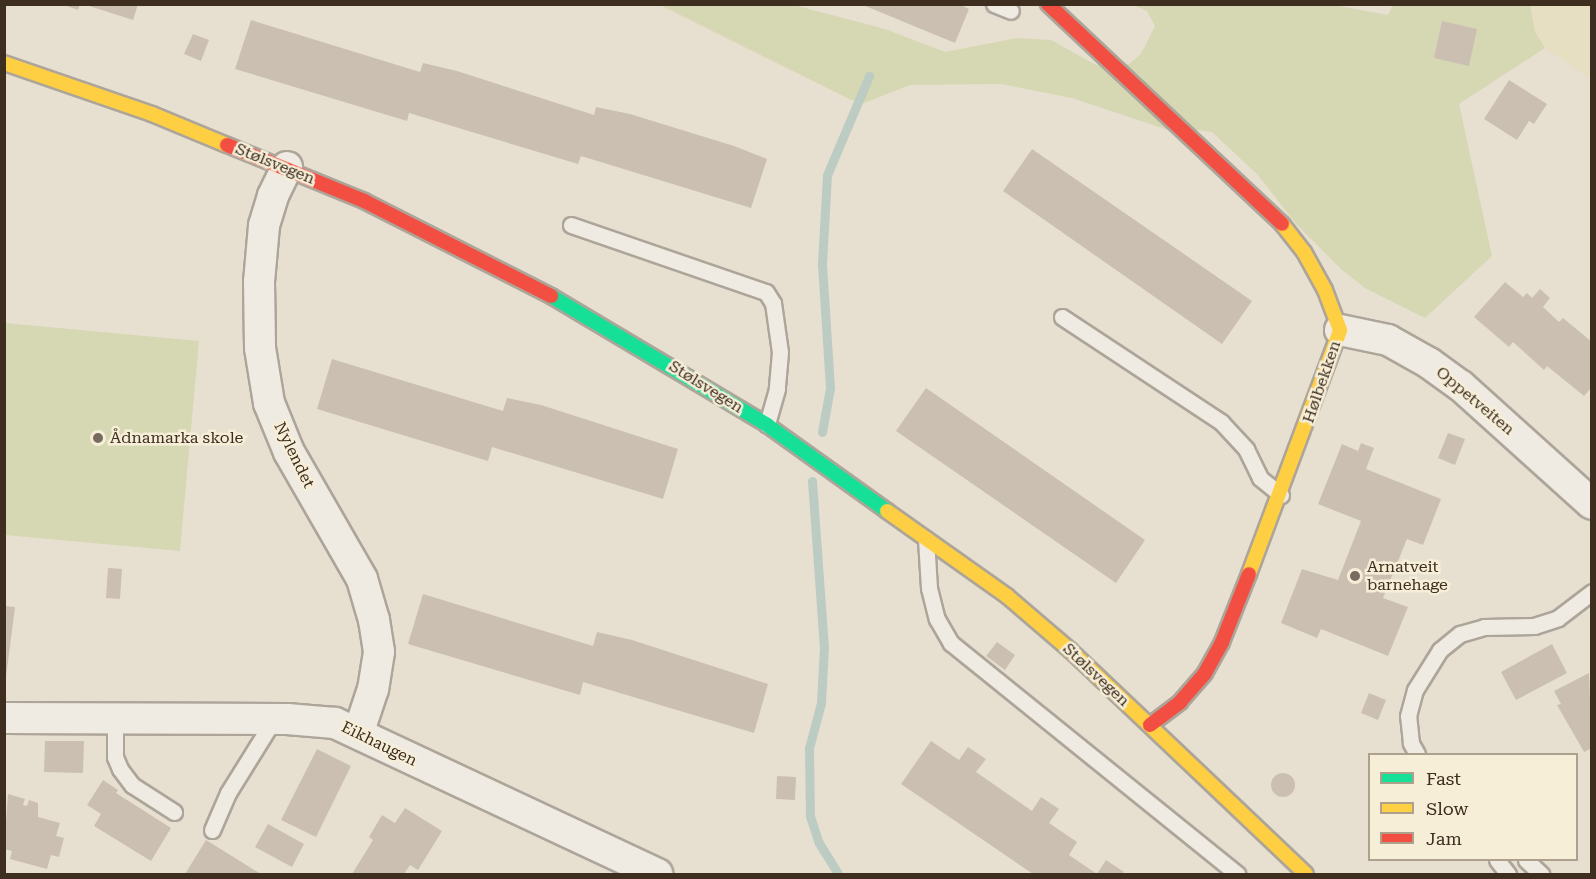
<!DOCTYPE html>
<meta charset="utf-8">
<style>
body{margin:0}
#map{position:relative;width:1596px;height:879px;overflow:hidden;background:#e7e0d1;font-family:"Roboto Serif",serif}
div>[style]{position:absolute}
.farmland>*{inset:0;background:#e6dfc2}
.green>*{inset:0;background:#d6d7b3}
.stream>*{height:9px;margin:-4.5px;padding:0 4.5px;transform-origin:4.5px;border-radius:4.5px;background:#bcccc2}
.building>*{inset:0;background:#cbbfb2}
.round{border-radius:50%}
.roads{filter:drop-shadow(2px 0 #ada599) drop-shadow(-2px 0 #ada599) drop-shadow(0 2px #ada599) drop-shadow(0 -2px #ada599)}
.lane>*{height:15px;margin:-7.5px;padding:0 7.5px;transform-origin:7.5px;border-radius:7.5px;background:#efebe3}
.street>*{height:30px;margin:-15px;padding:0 15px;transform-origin:15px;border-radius:15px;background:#efebe3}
.fast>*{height:14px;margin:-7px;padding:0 7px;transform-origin:7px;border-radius:7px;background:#16e098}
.slow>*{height:14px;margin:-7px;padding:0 7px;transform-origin:7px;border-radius:7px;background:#ffcf43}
.jam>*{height:14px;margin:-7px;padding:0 7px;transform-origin:7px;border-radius:7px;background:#f24e42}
.dots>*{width:16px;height:16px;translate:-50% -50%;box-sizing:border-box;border:3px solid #f7eed8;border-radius:50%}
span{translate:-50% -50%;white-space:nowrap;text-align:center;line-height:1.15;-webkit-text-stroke:5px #f7eed8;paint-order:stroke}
.street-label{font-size:16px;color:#3d2e20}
.poi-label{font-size:16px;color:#3d2e20}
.left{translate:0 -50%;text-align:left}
.frame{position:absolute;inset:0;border:6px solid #3d2e20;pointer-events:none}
.legend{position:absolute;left:1368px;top:753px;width:210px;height:108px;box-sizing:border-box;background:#f7eed8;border:2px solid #ada18e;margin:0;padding:8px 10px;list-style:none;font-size:18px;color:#3d2e20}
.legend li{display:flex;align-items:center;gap:12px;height:30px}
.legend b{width:30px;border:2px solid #ada18e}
</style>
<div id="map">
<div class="farmland">
<i style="clip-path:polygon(1530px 5px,1591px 5px,1591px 79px,1545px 48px,1535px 32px)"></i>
</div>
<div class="green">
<i style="clip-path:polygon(1328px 4px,1388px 15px,1393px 5px,1530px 4px,1535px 32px,1545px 48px,1459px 104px,1492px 256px,1425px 318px,1365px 288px,1341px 269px,1296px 224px,1258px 175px,1212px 132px,1198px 130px,1186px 136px,1072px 98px,1001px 84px,910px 85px,864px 103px,849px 99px,660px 5px,794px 5px,885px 29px,945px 52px,1017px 38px,1051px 40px,1096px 65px,1129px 64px,1141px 54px,1155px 26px,1147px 11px,1133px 5px)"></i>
<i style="clip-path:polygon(5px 323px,199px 341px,180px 551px,5px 535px)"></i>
</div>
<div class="stream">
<i style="left:822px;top:432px;width:45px;rotate:-79.7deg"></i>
<i style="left:830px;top:388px;width:124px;rotate:-93.7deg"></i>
<i style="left:822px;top:264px;width:89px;rotate:-86.8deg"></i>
<i style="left:827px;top:175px;width:108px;rotate:-67deg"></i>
<i style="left:812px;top:481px;width:166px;rotate:85.9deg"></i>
<i style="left:824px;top:647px;width:56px;rotate:93.1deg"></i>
<i style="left:821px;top:703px;width:47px;rotate:104.9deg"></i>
<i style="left:809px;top:748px;width:68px;rotate:89.2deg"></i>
<i style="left:810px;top:816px;width:28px;rotate:72deg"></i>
<i style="left:819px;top:843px;width:36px;rotate:58deg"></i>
</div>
<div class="building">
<i style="clip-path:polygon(61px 4px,80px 4px,78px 10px)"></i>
<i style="clip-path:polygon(83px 4px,138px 4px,133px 20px)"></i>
<i style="clip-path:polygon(959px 4px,969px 9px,955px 43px,863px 5px)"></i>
<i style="clip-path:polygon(251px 20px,420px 72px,423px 63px,457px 71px,594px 115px,596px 107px,630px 114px,734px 146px,767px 159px,751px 208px,581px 156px,578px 164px,409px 113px,407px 121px,235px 69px)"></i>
<i style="clip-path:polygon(1442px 21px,1477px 29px,1469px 66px,1434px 58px)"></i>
<i style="clip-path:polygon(193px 34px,209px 40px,201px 61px,184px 54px)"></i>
<i style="clip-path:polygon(1509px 80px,1547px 104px,1534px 124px,1529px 121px,1517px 140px,1484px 119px)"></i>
<i style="clip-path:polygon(1032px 149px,1252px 301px,1222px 344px,1003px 191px)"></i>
<i style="clip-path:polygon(1505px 282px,1523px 297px,1527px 293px,1532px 298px,1540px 289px,1550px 298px,1543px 307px,1559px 322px,1563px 318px,1592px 342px,1592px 387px,1584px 396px,1547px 366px,1544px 370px,1513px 342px,1509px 347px,1474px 317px)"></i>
<i style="clip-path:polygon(332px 359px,503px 411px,507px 398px,541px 405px,678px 449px,663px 499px,492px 447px,488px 461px,317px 409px)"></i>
<i style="clip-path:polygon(926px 388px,1145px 540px,1116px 583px,896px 431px)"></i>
<i style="clip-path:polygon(1448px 433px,1465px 439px,1455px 465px,1438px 458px)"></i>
<i style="clip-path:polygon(1361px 443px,1374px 448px,1366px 469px,1441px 499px,1423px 545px,1407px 539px,1383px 598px,1408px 607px,1388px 656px,1321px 629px,1317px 638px,1281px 623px,1302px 569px,1338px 580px,1361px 521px,1318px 504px,1342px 444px,1358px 451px)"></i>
<i style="clip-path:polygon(108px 568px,122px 569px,120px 599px,106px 598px)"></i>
<i style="clip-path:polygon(423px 594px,593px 646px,597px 632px,632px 640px,768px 684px,754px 733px,583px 682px,580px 695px,408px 644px)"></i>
<i style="clip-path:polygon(4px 606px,15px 607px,6px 677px,4px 677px)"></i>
<i style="clip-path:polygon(997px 642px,1015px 655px,1005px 670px,986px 656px)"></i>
<i style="clip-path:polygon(1552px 644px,1567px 673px,1516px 700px,1501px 672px)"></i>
<i style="clip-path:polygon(1589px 673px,1592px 748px,1584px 752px,1557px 705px,1561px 704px,1554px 691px)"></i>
<i style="clip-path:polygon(1369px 693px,1386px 700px,1378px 720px,1361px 713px)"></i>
<i style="clip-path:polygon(45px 741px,84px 741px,83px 773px,44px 772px)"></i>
<i style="clip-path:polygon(931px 741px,959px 760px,968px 747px,986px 759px,976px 772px,1032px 811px,1041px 797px,1059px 809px,1049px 823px,1077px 842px,1069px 855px,1097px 874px,1106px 860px,1124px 872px,1122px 874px,1033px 874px,901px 784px)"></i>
<i style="clip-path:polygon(317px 749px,351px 766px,316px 837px,281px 820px)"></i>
<i class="round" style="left:1271px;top:773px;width:24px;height:24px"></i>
<i style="clip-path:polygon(777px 776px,796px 777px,795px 800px,776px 799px)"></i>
<i style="clip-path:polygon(103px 780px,118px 790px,116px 793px,171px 828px,151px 861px,94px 826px,101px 814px,87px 805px)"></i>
<i style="clip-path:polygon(8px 794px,25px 799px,23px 805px,27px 806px,29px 800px,38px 803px,38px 817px,60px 823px,56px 836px,64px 838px,59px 857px,51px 855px,47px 869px,10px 859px,12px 851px,4px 849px)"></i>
<i style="clip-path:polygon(405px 808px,442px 831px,418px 870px,410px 865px,404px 874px,352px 874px,373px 840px,369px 837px,382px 815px,395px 823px)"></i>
<i style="clip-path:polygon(268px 824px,304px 844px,292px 867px,255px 847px)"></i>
<i style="clip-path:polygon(206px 840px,261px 874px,185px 874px)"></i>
</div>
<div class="roads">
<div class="lane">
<i style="left:994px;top:4px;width:18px;rotate:22deg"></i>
<i style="left:571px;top:225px;width:206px;rotate:19deg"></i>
<i style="left:766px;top:292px;width:13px;rotate:58deg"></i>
<i style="left:773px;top:303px;width:49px;rotate:81.9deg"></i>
<i style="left:780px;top:352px;width:37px;rotate:95deg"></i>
<i style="left:777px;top:389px;width:37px;rotate:106deg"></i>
<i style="left:1062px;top:317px;width:191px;rotate:33.4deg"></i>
<i style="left:1221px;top:422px;width:37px;rotate:47deg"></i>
<i style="left:1246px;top:449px;width:32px;rotate:64deg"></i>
<i style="left:1260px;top:478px;width:27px;rotate:39deg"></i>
<i style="left:926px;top:539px;width:49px;rotate:86.5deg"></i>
<i style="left:929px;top:588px;width:32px;rotate:76deg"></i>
<i style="left:937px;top:619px;width:28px;rotate:60deg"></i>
<i style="left:951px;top:643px;width:368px;rotate:38.9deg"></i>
<i style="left:115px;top:720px;width:37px;rotate:90deg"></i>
<i style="left:115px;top:757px;width:13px;rotate:67deg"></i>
<i style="left:120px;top:769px;width:20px;rotate:53deg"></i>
<i style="left:132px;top:785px;width:50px;rotate:32.7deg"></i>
<i style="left:1417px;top:754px;width:13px;rotate:-119deg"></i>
<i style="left:1411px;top:743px;width:27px;rotate:-96deg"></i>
<i style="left:1408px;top:716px;width:27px;rotate:-75deg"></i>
<i style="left:1415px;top:690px;width:47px;rotate:-58deg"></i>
<i style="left:1440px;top:650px;width:26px;rotate:-39deg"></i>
<i style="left:1460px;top:634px;width:25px;rotate:-16deg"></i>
<i style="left:1484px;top:627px;width:50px;rotate:-1.1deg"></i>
<i style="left:1534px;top:626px;width:25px;rotate:-18deg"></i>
<i style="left:1558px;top:618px;width:43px;rotate:-37.4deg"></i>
<i style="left:212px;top:830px;width:40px;rotate:-66.6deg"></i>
<i style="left:228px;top:793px;width:87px;rotate:-58.1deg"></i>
<i style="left:1497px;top:860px;width:18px;rotate:52deg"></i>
<i style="left:1526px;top:860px;width:21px;rotate:43deg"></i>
</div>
<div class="street">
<i style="left:287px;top:167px;width:32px;rotate:116deg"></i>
<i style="left:273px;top:196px;width:31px;rotate:107deg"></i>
<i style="left:264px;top:226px;width:56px;rotate:95.1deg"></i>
<i style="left:259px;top:282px;width:66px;rotate:89.1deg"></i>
<i style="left:260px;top:348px;width:56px;rotate:80.7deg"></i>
<i style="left:269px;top:403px;width:53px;rotate:67.8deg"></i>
<i style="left:289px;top:452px;width:146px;rotate:60.1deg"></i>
<i style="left:362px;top:579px;width:43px;rotate:73.7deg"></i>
<i style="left:374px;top:620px;width:32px;rotate:81deg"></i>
<i style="left:379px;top:652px;width:37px;rotate:99deg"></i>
<i style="left:373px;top:689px;width:44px;rotate:108.4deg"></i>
<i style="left:1340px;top:330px;width:49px;rotate:11.8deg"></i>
<i style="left:1388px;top:340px;width:47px;rotate:29.3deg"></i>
<i style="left:1429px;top:363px;width:39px;rotate:36deg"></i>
<i style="left:1461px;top:386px;width:176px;rotate:42deg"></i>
<i style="left:4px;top:718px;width:283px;rotate:0.2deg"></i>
<i style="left:287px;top:719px;width:48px;rotate:4.8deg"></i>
<i style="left:335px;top:723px;width:356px;rotate:25.1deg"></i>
</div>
<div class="fast">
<i style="left:551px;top:296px;width:252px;rotate:30.8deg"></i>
<i style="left:767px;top:425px;width:148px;rotate:35.6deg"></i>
</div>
<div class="slow">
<i style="left:4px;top:63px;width:157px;rotate:19deg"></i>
<i style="left:152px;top:114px;width:81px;rotate:22.5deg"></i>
<i style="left:887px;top:511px;width:147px;rotate:35.3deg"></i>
<i style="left:1007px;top:596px;width:83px;rotate:40.6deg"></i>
<i style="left:1070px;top:650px;width:325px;rotate:43.5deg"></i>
<i style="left:1249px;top:574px;width:260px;rotate:-69.5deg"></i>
<i style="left:1340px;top:330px;width:43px;rotate:-110.6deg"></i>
<i style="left:1325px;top:290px;width:43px;rotate:-118.9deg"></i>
<i style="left:1304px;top:252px;width:36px;rotate:-128deg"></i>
</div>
<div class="jam">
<i style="left:1048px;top:4px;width:321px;rotate:43.2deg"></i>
<i style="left:227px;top:145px;width:148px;rotate:22.2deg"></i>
<i style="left:364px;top:201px;width:210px;rotate:26.9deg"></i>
<i style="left:1150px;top:725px;width:38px;rotate:-37deg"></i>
<i style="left:1180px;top:702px;width:38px;rotate:-49deg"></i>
<i style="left:1205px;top:673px;width:35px;rotate:-61deg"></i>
<i style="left:1222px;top:642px;width:73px;rotate:-68.3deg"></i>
</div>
</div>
<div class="dots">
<i style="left:98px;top:438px;background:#786c5e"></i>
<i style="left:1355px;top:576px;background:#786c5e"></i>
</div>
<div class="street-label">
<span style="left:275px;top:164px;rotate:22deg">Stølsvegen</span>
<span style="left:1322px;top:382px;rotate:-71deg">Hølbekken</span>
<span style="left:706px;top:387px;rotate:32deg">Stølsvegen</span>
<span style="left:1475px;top:401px;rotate:40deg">Oppetveiten</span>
<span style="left:294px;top:455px;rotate:64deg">Nylendet</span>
<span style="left:1096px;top:675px;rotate:43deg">Stølsvegen</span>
<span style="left:379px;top:744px;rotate:26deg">Eikhaugen</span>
</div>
<div class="poi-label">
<span class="left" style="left:110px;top:438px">Ådnamarka skole</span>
<span class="left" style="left:1367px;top:576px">Arnatveit<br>barnehage</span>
</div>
<div class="frame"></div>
<ul class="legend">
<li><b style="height:8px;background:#16e098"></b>Fast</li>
<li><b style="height:8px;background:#ffcf43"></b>Slow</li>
<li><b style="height:8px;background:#f24e42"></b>Jam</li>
</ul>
</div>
